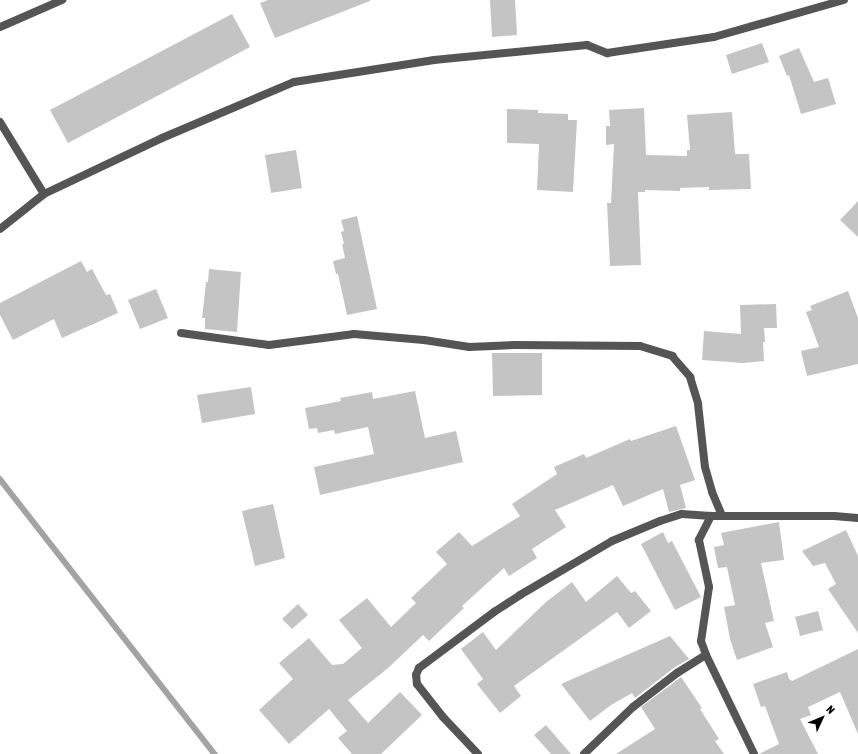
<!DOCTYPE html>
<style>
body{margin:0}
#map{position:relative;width:858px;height:754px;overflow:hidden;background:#fff;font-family:"Asap Condensed",sans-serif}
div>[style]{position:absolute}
.stream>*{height:5.5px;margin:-2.75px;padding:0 2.75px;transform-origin:2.75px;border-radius:2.75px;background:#a3a3a3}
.building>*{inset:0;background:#c4c4c4}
.street>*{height:8px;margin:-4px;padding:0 4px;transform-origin:4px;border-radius:4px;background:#555}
span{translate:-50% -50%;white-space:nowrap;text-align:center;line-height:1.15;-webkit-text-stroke:3px #fff;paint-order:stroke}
.north{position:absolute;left:802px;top:698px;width:40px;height:40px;-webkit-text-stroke:3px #fff;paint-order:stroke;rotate:46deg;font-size:11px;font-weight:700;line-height:16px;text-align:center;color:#000}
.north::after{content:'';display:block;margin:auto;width:14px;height:18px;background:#000;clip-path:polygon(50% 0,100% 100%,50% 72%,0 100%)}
</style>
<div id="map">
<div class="stream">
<i style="left:0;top:479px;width:349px;rotate:52deg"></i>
</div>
<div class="building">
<i style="clip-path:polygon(268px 0,370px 0,370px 1px,275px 38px,260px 3px)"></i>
<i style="clip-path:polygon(490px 0,515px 0,517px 35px,492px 37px)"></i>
<i style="clip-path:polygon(232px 14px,250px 47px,68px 143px,50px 110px)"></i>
<i style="clip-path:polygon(762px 43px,769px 62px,732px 74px,726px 55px)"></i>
<i style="clip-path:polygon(799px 48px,814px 82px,828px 78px,836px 104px,801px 114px,789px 75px,787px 76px,779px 56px)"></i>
<i style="clip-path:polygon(644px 108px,646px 155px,687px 156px,687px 150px,690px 150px,687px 115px,732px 112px,735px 154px,749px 154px,751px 189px,709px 190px,709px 187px,680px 188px,680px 191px,645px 190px,645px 192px,638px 192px,641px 265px,610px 266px,607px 203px,611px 203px,614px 144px,606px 145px,606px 126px,610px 126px,609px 110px)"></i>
<i style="clip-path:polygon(507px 109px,538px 110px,538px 113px,568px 114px,568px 120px,577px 120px,573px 192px,537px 190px,539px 144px,507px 143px)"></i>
<i style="clip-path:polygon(296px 150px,302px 188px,271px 193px,265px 155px)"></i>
<i style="clip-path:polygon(858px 201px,858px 237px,840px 220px)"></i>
<i style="clip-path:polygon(357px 216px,377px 309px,347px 315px,338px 274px,336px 274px,333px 261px,345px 258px,342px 244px,344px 244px,341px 232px,344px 231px,341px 220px)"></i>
<i style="clip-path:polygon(81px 261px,87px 272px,92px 269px,106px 295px,110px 294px,118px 313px,62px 338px,54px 319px,13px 340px,0 315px,0 303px)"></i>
<i style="clip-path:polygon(209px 269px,241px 272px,237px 332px,205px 329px,205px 318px,202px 318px,204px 301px,206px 282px,208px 282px)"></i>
<i style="clip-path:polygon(156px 289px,168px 318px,140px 329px,128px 300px)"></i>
<i style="clip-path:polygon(848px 291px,858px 318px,858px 364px,807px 376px,801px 351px,819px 347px,806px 312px,812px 310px,810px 306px)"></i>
<i style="clip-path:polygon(776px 304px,777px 328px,764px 328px,765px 342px,763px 342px,764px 361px,743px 363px,702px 360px,704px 331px,741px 334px,740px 305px)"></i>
<i style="clip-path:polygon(492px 353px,542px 353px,542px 395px,493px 396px)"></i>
<i style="clip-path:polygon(251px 387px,255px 414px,202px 423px,197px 395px)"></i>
<i style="clip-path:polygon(415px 391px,425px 438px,456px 431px,463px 462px,320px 495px,314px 467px,374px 454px,368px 427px,335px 434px,334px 430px,318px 433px,317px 428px,309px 429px,305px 408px,341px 401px,340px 398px,372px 392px,373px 399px)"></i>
<i style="clip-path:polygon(676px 426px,695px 480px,680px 485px,686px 508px,669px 512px,663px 489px,623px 506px,613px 485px,555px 510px,566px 527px,532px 549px,537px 558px,509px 576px,504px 568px,462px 606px,464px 608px,429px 641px,423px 635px,387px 669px,348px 700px,368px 723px,400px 692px,422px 715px,381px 754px,352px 754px,338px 738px,347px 731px,329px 709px,289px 744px,259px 710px,293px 679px,279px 663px,309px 638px,332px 665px,343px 664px,362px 648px,339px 620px,367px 598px,391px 627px,416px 603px,411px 598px,447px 564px,436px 552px,459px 532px,472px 546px,520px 516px,512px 504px,557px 474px,554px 467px,584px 454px,586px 458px,630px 439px,631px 441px)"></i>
<i style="clip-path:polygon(273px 504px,285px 558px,255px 566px,242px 511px)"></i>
<i style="clip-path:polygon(779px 522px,784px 560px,761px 563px,774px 621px,765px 623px,773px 647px,737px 660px,730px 639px,724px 607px,735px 605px,727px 567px,718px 568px,714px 547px,724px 545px,721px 533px)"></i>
<i style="clip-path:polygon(846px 530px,858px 556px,858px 633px,828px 589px,836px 584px,825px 563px,813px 566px,802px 551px)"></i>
<i style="clip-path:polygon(663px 532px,668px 543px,672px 541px,701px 597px,675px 610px,641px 544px)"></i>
<i style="clip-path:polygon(617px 576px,631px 593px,635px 591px,651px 611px,629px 628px,617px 612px,514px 686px,521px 696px,500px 713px,477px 684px,483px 679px,461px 649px,483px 632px,496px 650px,546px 602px,572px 582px,586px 602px)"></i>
<i style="clip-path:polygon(298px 604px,308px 615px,292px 629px,282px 619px)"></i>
<i style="clip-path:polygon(818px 611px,823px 630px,800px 636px,795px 617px)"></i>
<i style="clip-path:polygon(670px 636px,689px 659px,675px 667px,635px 698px,632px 693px,611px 705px,590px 721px,561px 684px)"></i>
<i style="clip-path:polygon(858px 649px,858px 734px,840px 692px,808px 707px,811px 715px,800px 719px,818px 754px,759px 754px,779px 744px,765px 706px,761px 707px,753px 684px,787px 672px,789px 679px,792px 681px)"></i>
<i style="clip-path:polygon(681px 677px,702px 708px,700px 709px,719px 739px,715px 741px,724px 754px,616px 754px,655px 729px,641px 707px)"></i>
<i style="clip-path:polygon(546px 725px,571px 754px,551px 754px,534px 735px)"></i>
</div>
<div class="street">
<i style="left:0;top:27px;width:68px;rotate:-23.5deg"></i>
<i style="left:0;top:122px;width:84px;rotate:58.6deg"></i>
<i style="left:44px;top:194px;width:56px;rotate:141.5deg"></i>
<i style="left:44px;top:194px;width:131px;rotate:-25.4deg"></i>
<i style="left:162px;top:138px;width:143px;rotate:-23deg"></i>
<i style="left:294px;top:82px;width:142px;rotate:-8.9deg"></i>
<i style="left:434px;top:60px;width:154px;rotate:-5.6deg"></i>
<i style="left:587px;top:45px;width:22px;rotate:22deg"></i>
<i style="left:607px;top:53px;width:108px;rotate:-8.5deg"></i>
<i style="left:714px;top:37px;width:135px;rotate:-15.9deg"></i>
<i style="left:181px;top:333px;width:89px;rotate:7.8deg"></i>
<i style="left:269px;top:345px;width:86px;rotate:-7.4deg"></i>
<i style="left:354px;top:334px;width:70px;rotate:4.9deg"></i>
<i style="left:424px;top:340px;width:46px;rotate:8.8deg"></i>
<i style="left:469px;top:347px;width:46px;rotate:-2.5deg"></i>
<i style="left:515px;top:345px;width:125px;rotate:0.5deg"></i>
<i style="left:640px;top:346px;width:34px;rotate:17deg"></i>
<i style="left:672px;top:356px;width:28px;rotate:49deg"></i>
<i style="left:690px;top:377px;width:28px;rotate:73deg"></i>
<i style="left:698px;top:404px;width:63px;rotate:83.7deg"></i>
<i style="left:705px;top:467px;width:26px;rotate:74deg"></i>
<i style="left:712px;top:492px;width:26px;rotate:67deg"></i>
<i style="left:711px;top:516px;width:27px;rotate:117deg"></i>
<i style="left:699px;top:540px;width:48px;rotate:78deg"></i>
<i style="left:709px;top:587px;width:55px;rotate:98.4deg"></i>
<i style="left:701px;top:641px;width:15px;rotate:70deg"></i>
<i style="left:706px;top:655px;width:110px;rotate:64.1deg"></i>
<i style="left:478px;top:754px;width:51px;rotate:-133.4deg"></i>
<i style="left:443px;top:717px;width:42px;rotate:-128.2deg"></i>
<i style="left:417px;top:684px;width:9px;rotate:-96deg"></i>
<i style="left:416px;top:675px;width:8px;rotate:-67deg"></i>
<i style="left:419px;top:668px;width:94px;rotate:-36.7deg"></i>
<i style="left:494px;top:612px;width:31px;rotate:-33deg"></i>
<i style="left:520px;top:595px;width:107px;rotate:-30.4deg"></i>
<i style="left:612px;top:541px;width:52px;rotate:-22.6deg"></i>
<i style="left:660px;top:521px;width:23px;rotate:-18deg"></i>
<i style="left:682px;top:514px;width:29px;rotate:4deg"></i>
<i style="left:711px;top:516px;width:123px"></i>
<i style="left:834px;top:516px;width:24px;rotate:5deg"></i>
<i style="left:584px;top:754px;width:68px;rotate:-43.8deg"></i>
<i style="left:633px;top:707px;width:56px;rotate:-37.7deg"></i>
<i style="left:677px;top:673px;width:34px;rotate:-32deg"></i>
</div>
<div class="north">N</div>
</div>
